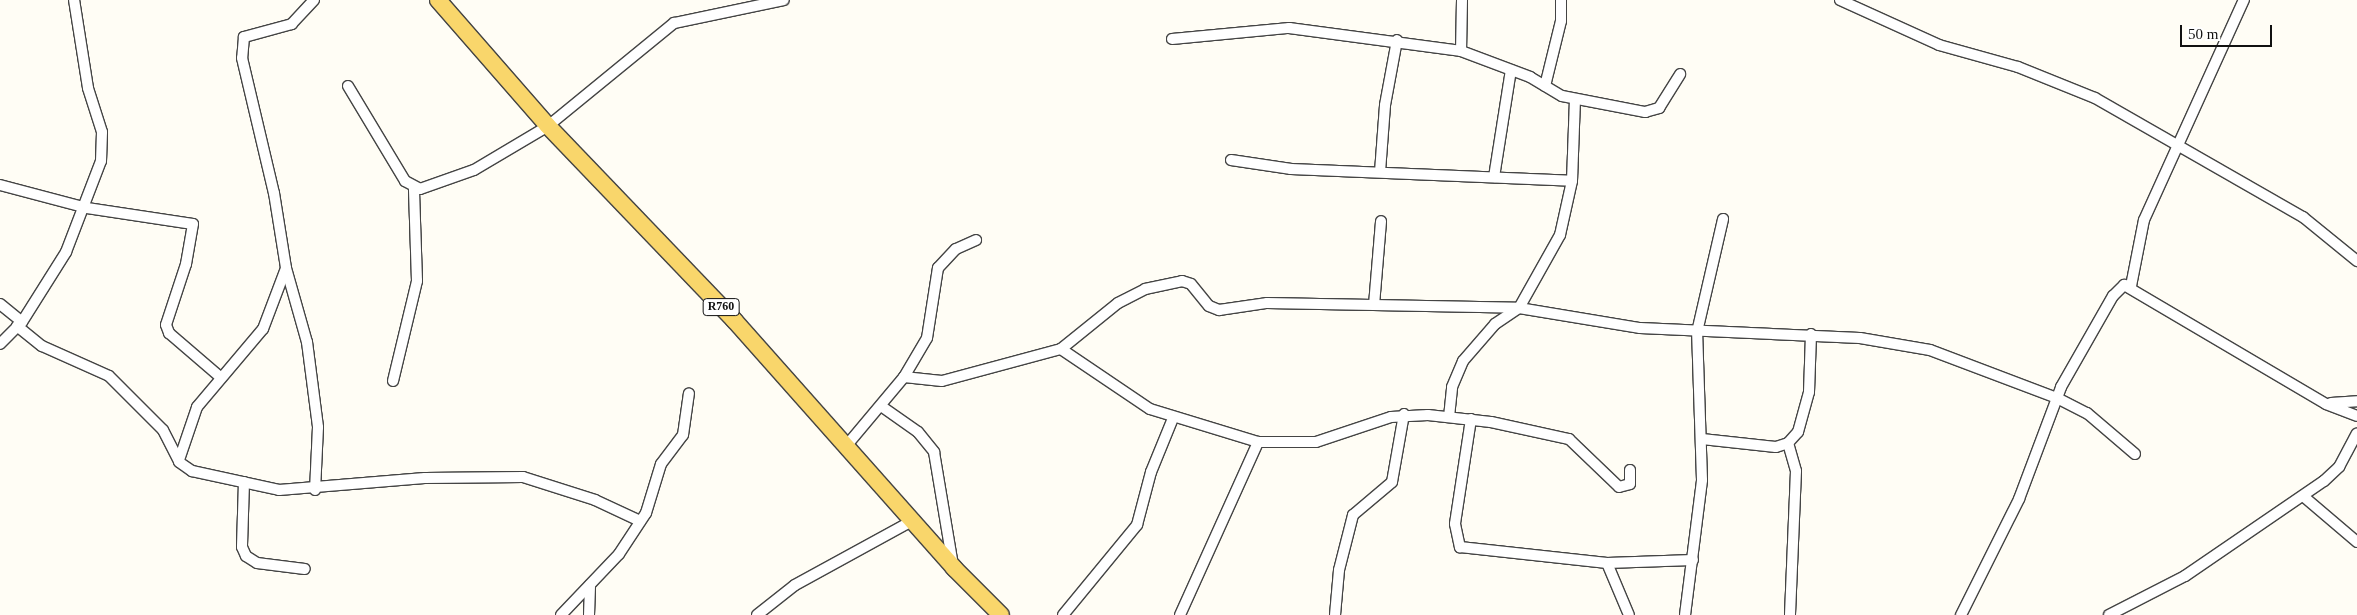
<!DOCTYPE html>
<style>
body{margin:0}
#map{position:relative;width:2357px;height:615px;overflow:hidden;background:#fffdf5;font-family:Georgia,serif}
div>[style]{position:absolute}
.roads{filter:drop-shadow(1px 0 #444) drop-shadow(-1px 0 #444) drop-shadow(0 1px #444) drop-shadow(0 -1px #444)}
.minor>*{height:10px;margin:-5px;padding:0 5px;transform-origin:5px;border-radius:5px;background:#fff}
.primary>*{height:16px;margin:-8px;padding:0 8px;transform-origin:8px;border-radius:8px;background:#f9d66b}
span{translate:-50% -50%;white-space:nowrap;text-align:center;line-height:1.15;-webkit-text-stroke:5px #fff;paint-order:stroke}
.shield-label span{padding:1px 4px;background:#fff;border:1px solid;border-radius:4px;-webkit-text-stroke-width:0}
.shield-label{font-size:12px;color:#111;font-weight:700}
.scale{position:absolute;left:2180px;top:25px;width:92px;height:22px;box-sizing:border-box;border:2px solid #111;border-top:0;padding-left:6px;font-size:15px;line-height:18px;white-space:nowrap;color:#111;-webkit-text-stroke:4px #fff;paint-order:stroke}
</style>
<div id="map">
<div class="roads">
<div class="minor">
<i style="left:314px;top:0;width:33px;rotate:133deg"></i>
<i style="left:292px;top:24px;width:50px;rotate:164.8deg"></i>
<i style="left:244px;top:37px;width:21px;rotate:95deg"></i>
<i style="left:242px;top:58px;width:139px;rotate:76.7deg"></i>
<i style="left:274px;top:193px;width:76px;rotate:80.9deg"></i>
<i style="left:286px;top:268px;width:77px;rotate:74.2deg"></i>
<i style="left:307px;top:342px;width:86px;rotate:82.6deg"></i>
<i style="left:318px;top:427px;width:63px;rotate:92.7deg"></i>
<i style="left:1462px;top:0;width:51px;rotate:91.1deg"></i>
<i style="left:1461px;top:51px;width:74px;rotate:20.6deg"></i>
<i style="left:1530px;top:77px;width:37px;rotate:31deg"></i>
<i style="left:1562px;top:96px;width:85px;rotate:10.9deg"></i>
<i style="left:1645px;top:112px;width:15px;rotate:-16deg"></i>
<i style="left:1659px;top:108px;width:40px;rotate:-58deg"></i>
<i style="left:1840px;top:0;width:109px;rotate:24.4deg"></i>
<i style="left:1939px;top:45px;width:82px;rotate:15.6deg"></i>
<i style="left:2018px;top:67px;width:83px;rotate:21.9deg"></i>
<i style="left:2095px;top:98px;width:240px;rotate:29.8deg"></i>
<i style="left:2303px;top:217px;width:70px;rotate:39.2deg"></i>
<i style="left:1172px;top:39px;width:118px;rotate:-5.4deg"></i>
<i style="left:1289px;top:28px;width:174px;rotate:7.6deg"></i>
<i style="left:348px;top:86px;width:111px;rotate:59deg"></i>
<i style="left:405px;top:181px;width:17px;rotate:28deg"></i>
<i style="left:420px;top:189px;width:57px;rotate:-19.4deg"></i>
<i style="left:474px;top:170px;width:86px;rotate:-30.7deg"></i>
<i style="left:548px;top:126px;width:163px;rotate:-39.3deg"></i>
<i style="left:674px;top:23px;width:112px;rotate:-11.8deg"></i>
<i style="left:1545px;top:86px;width:67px;rotate:-76.2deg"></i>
<i style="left:1561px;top:21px;width:21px;rotate:-90deg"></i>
<i style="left:1231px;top:160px;width:61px;rotate:8.5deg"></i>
<i style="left:1291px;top:169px;width:281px;rotate:2.4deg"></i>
<i style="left:1380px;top:172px;width:67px;rotate:-85.7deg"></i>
<i style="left:1385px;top:105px;width:66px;rotate:-79.5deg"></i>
<i style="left:1494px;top:177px;width:108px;rotate:-81deg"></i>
<i style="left:0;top:185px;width:90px;rotate:14.8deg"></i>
<i style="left:87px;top:208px;width:107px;rotate:8.6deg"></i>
<i style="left:193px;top:224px;width:41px;rotate:99.9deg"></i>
<i style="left:186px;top:264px;width:64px;rotate:108.2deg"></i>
<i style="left:166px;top:325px;width:9px;rotate:69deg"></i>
<i style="left:169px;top:333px;width:66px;rotate:40.7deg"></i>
<i style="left:2131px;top:286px;width:67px;rotate:-78.9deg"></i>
<i style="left:2144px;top:220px;width:242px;rotate:-65.6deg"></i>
<i style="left:0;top:304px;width:28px;rotate:39deg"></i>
<i style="left:1374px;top:305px;width:84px;rotate:-85.2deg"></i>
<i style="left:17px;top:326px;width:32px;rotate:39deg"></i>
<i style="left:42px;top:346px;width:73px;rotate:24.1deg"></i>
<i style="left:109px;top:376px;width:76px;rotate:45deg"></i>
<i style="left:163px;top:430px;width:36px;rotate:63deg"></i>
<i style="left:179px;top:462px;width:16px;rotate:35deg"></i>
<i style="left:192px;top:471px;width:89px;rotate:12.3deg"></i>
<i style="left:279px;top:490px;width:146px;rotate:-4.7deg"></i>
<i style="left:425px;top:478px;width:98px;rotate:-0.6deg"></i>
<i style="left:523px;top:477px;width:76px;rotate:17.7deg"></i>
<i style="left:595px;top:500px;width:50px;rotate:25deg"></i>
<i style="left:0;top:344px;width:31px;rotate:-45deg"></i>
<i style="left:22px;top:322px;width:83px;rotate:-57.8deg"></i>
<i style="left:66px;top:252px;width:97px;rotate:-69deg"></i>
<i style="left:101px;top:161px;width:29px;rotate:-88deg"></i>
<i style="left:102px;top:132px;width:46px;rotate:-107.7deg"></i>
<i style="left:88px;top:88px;width:89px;rotate:-99deg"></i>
<i style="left:1061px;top:349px;width:73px;rotate:-38.9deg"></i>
<i style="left:1118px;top:303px;width:30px;rotate:-27deg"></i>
<i style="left:1145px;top:289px;width:38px;rotate:-12deg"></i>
<i style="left:1182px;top:281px;width:9px;rotate:18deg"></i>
<i style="left:1191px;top:284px;width:28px;rotate:51deg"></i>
<i style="left:1209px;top:306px;width:11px;rotate:22deg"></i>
<i style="left:1219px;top:310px;width:49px;rotate:-8.3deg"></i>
<i style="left:1267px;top:303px;width:252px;rotate:1.1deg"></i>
<i style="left:1519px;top:308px;width:123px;rotate:9.4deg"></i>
<i style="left:1640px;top:328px;width:220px;rotate:2.6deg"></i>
<i style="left:1860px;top:338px;width:71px;rotate:9.7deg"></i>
<i style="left:1930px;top:350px;width:136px;rotate:20.7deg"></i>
<i style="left:2057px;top:398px;width:34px;rotate:27deg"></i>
<i style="left:2087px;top:413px;width:63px;rotate:40.5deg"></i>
<i style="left:904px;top:377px;width:38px;rotate:6deg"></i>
<i style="left:942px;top:381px;width:123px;rotate:-15.1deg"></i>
<i style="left:1061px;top:349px;width:107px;rotate:34deg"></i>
<i style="left:1150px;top:409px;width:113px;rotate:17deg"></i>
<i style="left:1258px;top:442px;width:58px"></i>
<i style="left:1316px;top:442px;width:79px;rotate:-18.4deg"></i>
<i style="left:1391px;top:417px;width:37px;rotate:-3deg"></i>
<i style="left:1428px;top:415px;width:63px;rotate:6.3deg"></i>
<i style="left:1491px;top:422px;width:80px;rotate:12.3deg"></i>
<i style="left:1569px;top:439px;width:69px;rotate:43.8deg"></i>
<i style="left:1619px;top:487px;width:11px;rotate:-15deg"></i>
<i style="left:1630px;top:484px;width:14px;rotate:-90deg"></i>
<i style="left:393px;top:381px;width:103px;rotate:-76.5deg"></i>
<i style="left:417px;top:281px;width:92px;rotate:-91.9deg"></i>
<i style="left:2331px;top:403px;width:26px;rotate:-4deg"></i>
<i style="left:881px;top:406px;width:45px;rotate:35.1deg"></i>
<i style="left:918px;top:432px;width:26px;rotate:51deg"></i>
<i style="left:934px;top:452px;width:115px;rotate:80.5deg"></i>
<i style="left:1449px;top:417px;width:30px;rotate:-84deg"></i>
<i style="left:1452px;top:387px;width:28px;rotate:-67deg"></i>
<i style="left:1463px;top:361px;width:49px;rotate:-49.1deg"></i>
<i style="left:1495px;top:324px;width:29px;rotate:-34deg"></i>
<i style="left:1519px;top:308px;width:84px;rotate:-60.7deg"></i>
<i style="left:1560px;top:235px;width:55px;rotate:-77.5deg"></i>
<i style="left:1572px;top:181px;width:81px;rotate:-87.9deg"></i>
<i style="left:1471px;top:419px;width:106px;rotate:98.7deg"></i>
<i style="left:1455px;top:524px;width:24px;rotate:78deg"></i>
<i style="left:1460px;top:547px;width:148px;rotate:6.2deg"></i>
<i style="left:1607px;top:563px;width:86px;rotate:-2deg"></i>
<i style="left:1702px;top:439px;width:74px;rotate:6.2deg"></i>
<i style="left:1776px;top:447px;width:13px;rotate:-18deg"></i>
<i style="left:1788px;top:443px;width:15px;rotate:-48deg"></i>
<i style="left:1798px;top:432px;width:41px;rotate:-74.6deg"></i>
<i style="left:1809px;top:392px;width:58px;rotate:-88deg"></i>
<i style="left:1788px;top:443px;width:29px;rotate:74deg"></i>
<i style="left:1796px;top:471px;width:144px;rotate:92.4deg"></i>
<i style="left:847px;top:445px;width:89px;rotate:-50deg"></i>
<i style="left:904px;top:377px;width:45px;rotate:-59.5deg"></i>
<i style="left:927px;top:338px;width:71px;rotate:-81.1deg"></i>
<i style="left:938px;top:268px;width:26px;rotate:-47deg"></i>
<i style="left:956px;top:249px;width:22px;rotate:-24deg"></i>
<i style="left:179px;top:460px;width:56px;rotate:-71.2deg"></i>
<i style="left:197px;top:407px;width:102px;rotate:-49.8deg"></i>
<i style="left:263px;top:329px;width:65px;rotate:-69.3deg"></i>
<i style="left:244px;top:482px;width:65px;rotate:91.8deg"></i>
<i style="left:242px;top:547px;width:10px;rotate:66deg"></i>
<i style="left:246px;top:556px;width:13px;rotate:32deg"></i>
<i style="left:257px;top:563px;width:48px;rotate:7.1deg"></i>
<i style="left:2303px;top:496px;width:71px;rotate:40.4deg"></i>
<i style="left:1607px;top:563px;width:56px;rotate:67.1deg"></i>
<i style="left:561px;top:615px;width:84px;rotate:-46.4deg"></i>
<i style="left:619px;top:554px;width:49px;rotate:-56.6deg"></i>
<i style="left:646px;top:513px;width:51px;rotate:-73deg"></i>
<i style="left:661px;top:464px;width:36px;rotate:-53deg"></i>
<i style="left:683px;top:435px;width:42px;rotate:-81.9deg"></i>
<i style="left:589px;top:615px;width:30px;rotate:-88deg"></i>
<i style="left:757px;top:615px;width:48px;rotate:-38.3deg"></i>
<i style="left:795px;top:585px;width:133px;rotate:-28.7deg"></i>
<i style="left:1063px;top:615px;width:117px;rotate:-50.6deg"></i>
<i style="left:1137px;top:525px;width:55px;rotate:-75.2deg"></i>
<i style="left:1151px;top:472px;width:58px;rotate:-67.8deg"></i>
<i style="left:1180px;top:615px;width:190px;rotate:-65.7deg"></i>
<i style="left:1335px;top:615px;width:45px;rotate:-84.9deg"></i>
<i style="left:1339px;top:570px;width:57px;rotate:-75.7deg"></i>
<i style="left:1353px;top:515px;width:51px;rotate:-40.2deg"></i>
<i style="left:1392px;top:482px;width:69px;rotate:-80deg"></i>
<i style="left:1685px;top:615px;width:136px;rotate:-82.8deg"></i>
<i style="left:1702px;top:480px;width:148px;rotate:-91.9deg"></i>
<i style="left:1697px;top:332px;width:116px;rotate:-77deg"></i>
<i style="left:1961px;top:615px;width:130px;rotate:-63.4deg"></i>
<i style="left:2019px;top:499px;width:120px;rotate:-69.4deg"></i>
<i style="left:2061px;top:387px;width:105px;rotate:-60.3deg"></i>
<i style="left:2113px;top:296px;width:16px;rotate:-45deg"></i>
<i style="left:2124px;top:285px;width:234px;rotate:30.5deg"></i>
<i style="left:2326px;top:404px;width:33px;rotate:21deg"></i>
<i style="left:2109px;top:615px;width:85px;rotate:-27.2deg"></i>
<i style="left:2185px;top:576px;width:168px;rotate:-34.4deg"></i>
<i style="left:2324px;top:481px;width:21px;rotate:-43deg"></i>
<i style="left:2339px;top:467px;width:38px;rotate:-62deg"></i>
</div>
<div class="primary">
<i style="left:438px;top:0;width:167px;rotate:48.9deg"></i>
<i style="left:548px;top:126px;width:269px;rotate:46.2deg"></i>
<i style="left:734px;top:320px;width:332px;rotate:48.4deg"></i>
<i style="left:954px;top:568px;width:66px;rotate:45deg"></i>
</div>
</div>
<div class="shield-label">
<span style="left:721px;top:307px">R760</span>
</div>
<div class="scale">50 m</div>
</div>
